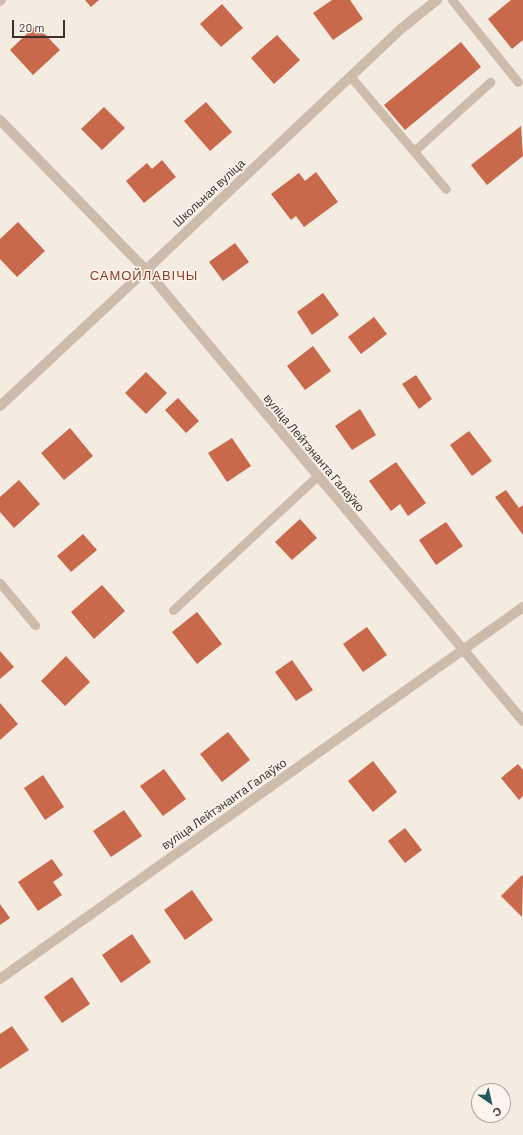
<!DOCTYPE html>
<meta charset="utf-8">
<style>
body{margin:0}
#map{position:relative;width:523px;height:1135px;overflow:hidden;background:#f4ebe1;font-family:Barlow,sans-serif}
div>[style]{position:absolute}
.building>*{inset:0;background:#c8694b}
.service>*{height:9px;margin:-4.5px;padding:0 4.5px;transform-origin:4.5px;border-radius:4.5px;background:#cdbbac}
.minor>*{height:10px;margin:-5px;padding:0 5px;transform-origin:5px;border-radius:5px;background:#cdbbac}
.tertiary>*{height:10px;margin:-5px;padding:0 5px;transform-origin:5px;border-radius:5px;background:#cdbbac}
span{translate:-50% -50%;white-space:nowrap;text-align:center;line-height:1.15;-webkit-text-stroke:3px #fbf5ee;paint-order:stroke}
.street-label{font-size:12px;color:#3b302b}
.neighbourhood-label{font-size:13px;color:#8c3b22;letter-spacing:1px}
.north{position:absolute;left:471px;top:1083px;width:40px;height:40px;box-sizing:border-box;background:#fbf5ee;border:1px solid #aea6a0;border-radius:50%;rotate:146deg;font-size:11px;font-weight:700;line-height:16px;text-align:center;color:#3b302b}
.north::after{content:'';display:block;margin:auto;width:14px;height:18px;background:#1f5a5e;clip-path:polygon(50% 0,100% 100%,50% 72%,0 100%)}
.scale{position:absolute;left:12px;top:20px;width:53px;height:18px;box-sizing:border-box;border:2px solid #3b302b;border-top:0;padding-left:5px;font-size:12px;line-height:14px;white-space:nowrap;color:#3b302b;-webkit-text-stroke:3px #fbf5ee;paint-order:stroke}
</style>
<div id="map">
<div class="building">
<i style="clip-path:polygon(85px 0,99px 0,91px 7px)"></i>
<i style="clip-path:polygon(332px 0,350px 0,363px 19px,333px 40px,313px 13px)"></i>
<i style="clip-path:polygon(511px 0,523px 0,523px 40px,512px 49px,488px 19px)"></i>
<i style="clip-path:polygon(222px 4px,243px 28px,221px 47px,200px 24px)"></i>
<i style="clip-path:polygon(36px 25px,60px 50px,33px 75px,10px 50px)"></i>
<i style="clip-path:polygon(277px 35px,300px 60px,274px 84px,251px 58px)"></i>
<i style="clip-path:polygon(461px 42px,481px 67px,405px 130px,384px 105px)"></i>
<i style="clip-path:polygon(206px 102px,232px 132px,210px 151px,184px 121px)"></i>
<i style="clip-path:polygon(104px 107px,125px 128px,102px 150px,81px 129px)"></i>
<i style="clip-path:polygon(521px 126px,523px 156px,487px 185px,471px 165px)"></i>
<i style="clip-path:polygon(162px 160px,176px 177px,144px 203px,126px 181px,147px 163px,152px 169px)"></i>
<i style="clip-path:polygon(316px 172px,338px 202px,304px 227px,296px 216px,291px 220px,271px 194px,299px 173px,305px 181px)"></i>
<i style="clip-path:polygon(18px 222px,45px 251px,17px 277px,0 259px,0 239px)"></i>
<i style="clip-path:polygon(235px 243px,249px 262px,223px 281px,209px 262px)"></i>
<i style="clip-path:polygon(323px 293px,339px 315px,312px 335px,297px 312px)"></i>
<i style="clip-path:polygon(374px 317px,387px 334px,361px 354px,348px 337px)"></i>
<i style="clip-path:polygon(313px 346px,331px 371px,305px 390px,287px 366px)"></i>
<i style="clip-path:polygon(146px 372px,167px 393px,146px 414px,125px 393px)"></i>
<i style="clip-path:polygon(416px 375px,432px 399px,419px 409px,402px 384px)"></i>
<i style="clip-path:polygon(178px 398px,199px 421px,186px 433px,165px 410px)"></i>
<i style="clip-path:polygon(360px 409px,376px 435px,352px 450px,335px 426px)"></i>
<i style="clip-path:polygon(70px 428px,93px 456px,64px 480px,41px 453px)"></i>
<i style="clip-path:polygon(469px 431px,492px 461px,472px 476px,450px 445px)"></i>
<i style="clip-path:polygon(232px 438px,251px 466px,227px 482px,208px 453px)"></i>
<i style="clip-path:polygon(396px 462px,426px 503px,408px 516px,400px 504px,391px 511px,369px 481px)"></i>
<i style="clip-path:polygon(19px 480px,40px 504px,14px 528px,0 512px,0 497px)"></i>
<i style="clip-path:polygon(506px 490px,519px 508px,523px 505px,523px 535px,495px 497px)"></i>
<i style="clip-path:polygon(300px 519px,317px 538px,292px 560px,275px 542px)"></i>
<i style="clip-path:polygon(446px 522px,463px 546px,436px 565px,419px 540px)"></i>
<i style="clip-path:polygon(83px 534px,97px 550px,71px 572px,57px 556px)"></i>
<i style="clip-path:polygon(102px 585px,125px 611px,94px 639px,71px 612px)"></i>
<i style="clip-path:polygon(197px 612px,222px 644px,197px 664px,172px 632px)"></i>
<i style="clip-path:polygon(367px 627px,387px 655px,363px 672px,343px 644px)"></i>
<i style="clip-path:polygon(0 651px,14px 667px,0 679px)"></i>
<i style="clip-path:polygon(66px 656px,90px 682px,65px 706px,41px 681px)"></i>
<i style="clip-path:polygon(292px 660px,313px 690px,296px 701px,275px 672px)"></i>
<i style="clip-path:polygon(0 703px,18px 724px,0 740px)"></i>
<i style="clip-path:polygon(228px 732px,250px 760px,222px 782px,200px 754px)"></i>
<i style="clip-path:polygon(373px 761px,397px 792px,373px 812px,348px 781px)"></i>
<i style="clip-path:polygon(518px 764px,523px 770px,523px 796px,519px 800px,501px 778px)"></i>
<i style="clip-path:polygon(164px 769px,186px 799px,163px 816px,140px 786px)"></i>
<i style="clip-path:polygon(43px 775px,64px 807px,45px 820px,24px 788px)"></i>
<i style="clip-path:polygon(124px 810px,142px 836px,111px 857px,93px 831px)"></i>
<i style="clip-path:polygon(405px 828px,422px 850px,405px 863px,388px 841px)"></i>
<i style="clip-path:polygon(52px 859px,63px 875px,53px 882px,62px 895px,38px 911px,18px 882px)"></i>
<i style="clip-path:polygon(522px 875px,523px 877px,522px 917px,501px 896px)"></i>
<i style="clip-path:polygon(192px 890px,213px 920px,185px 940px,164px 910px)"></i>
<i style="clip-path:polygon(0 904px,10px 918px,0 925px)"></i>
<i style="clip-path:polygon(132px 934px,151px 962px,121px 983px,102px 955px)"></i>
<i style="clip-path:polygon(72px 977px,90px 1004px,62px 1023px,44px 997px)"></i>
<i style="clip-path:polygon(12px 1026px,29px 1050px,0 1069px,0 1034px)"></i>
</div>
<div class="service">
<i style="left:452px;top:0;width:105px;rotate:51.2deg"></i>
<i style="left:350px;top:76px;width:148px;rotate:49.7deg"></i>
<i style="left:414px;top:151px;width:103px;rotate:-42.2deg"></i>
<i style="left:0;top:583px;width:55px;rotate:50.2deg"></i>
<i style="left:173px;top:610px;width:197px;rotate:-42.9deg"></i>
</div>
<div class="minor">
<i style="left:0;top:1px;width:1px;rotate:-45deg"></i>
<i style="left:0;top:406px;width:200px;rotate:-43deg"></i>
<i style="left:146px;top:270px;width:588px;rotate:50.11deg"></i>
<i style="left:0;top:979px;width:642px;rotate:-35.42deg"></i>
</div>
<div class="tertiary">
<i style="left:0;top:120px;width:209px;rotate:45.8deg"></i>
<i style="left:146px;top:270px;width:352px;rotate:-43.4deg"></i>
<i style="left:402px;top:28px;width:45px;rotate:-38.7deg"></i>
</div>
<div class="street-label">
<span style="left:209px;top:193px;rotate:-43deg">Школьная вуліца</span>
<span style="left:314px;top:453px;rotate:50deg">вуліца Лейтэнанта Галаўко</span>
<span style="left:224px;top:804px;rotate:-35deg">вуліца Лейтэнанта Галаўко</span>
</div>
<div class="neighbourhood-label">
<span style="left:144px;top:275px">САМОЙЛАВІЧЫ</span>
</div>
<div class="north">С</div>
<div class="scale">20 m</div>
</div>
